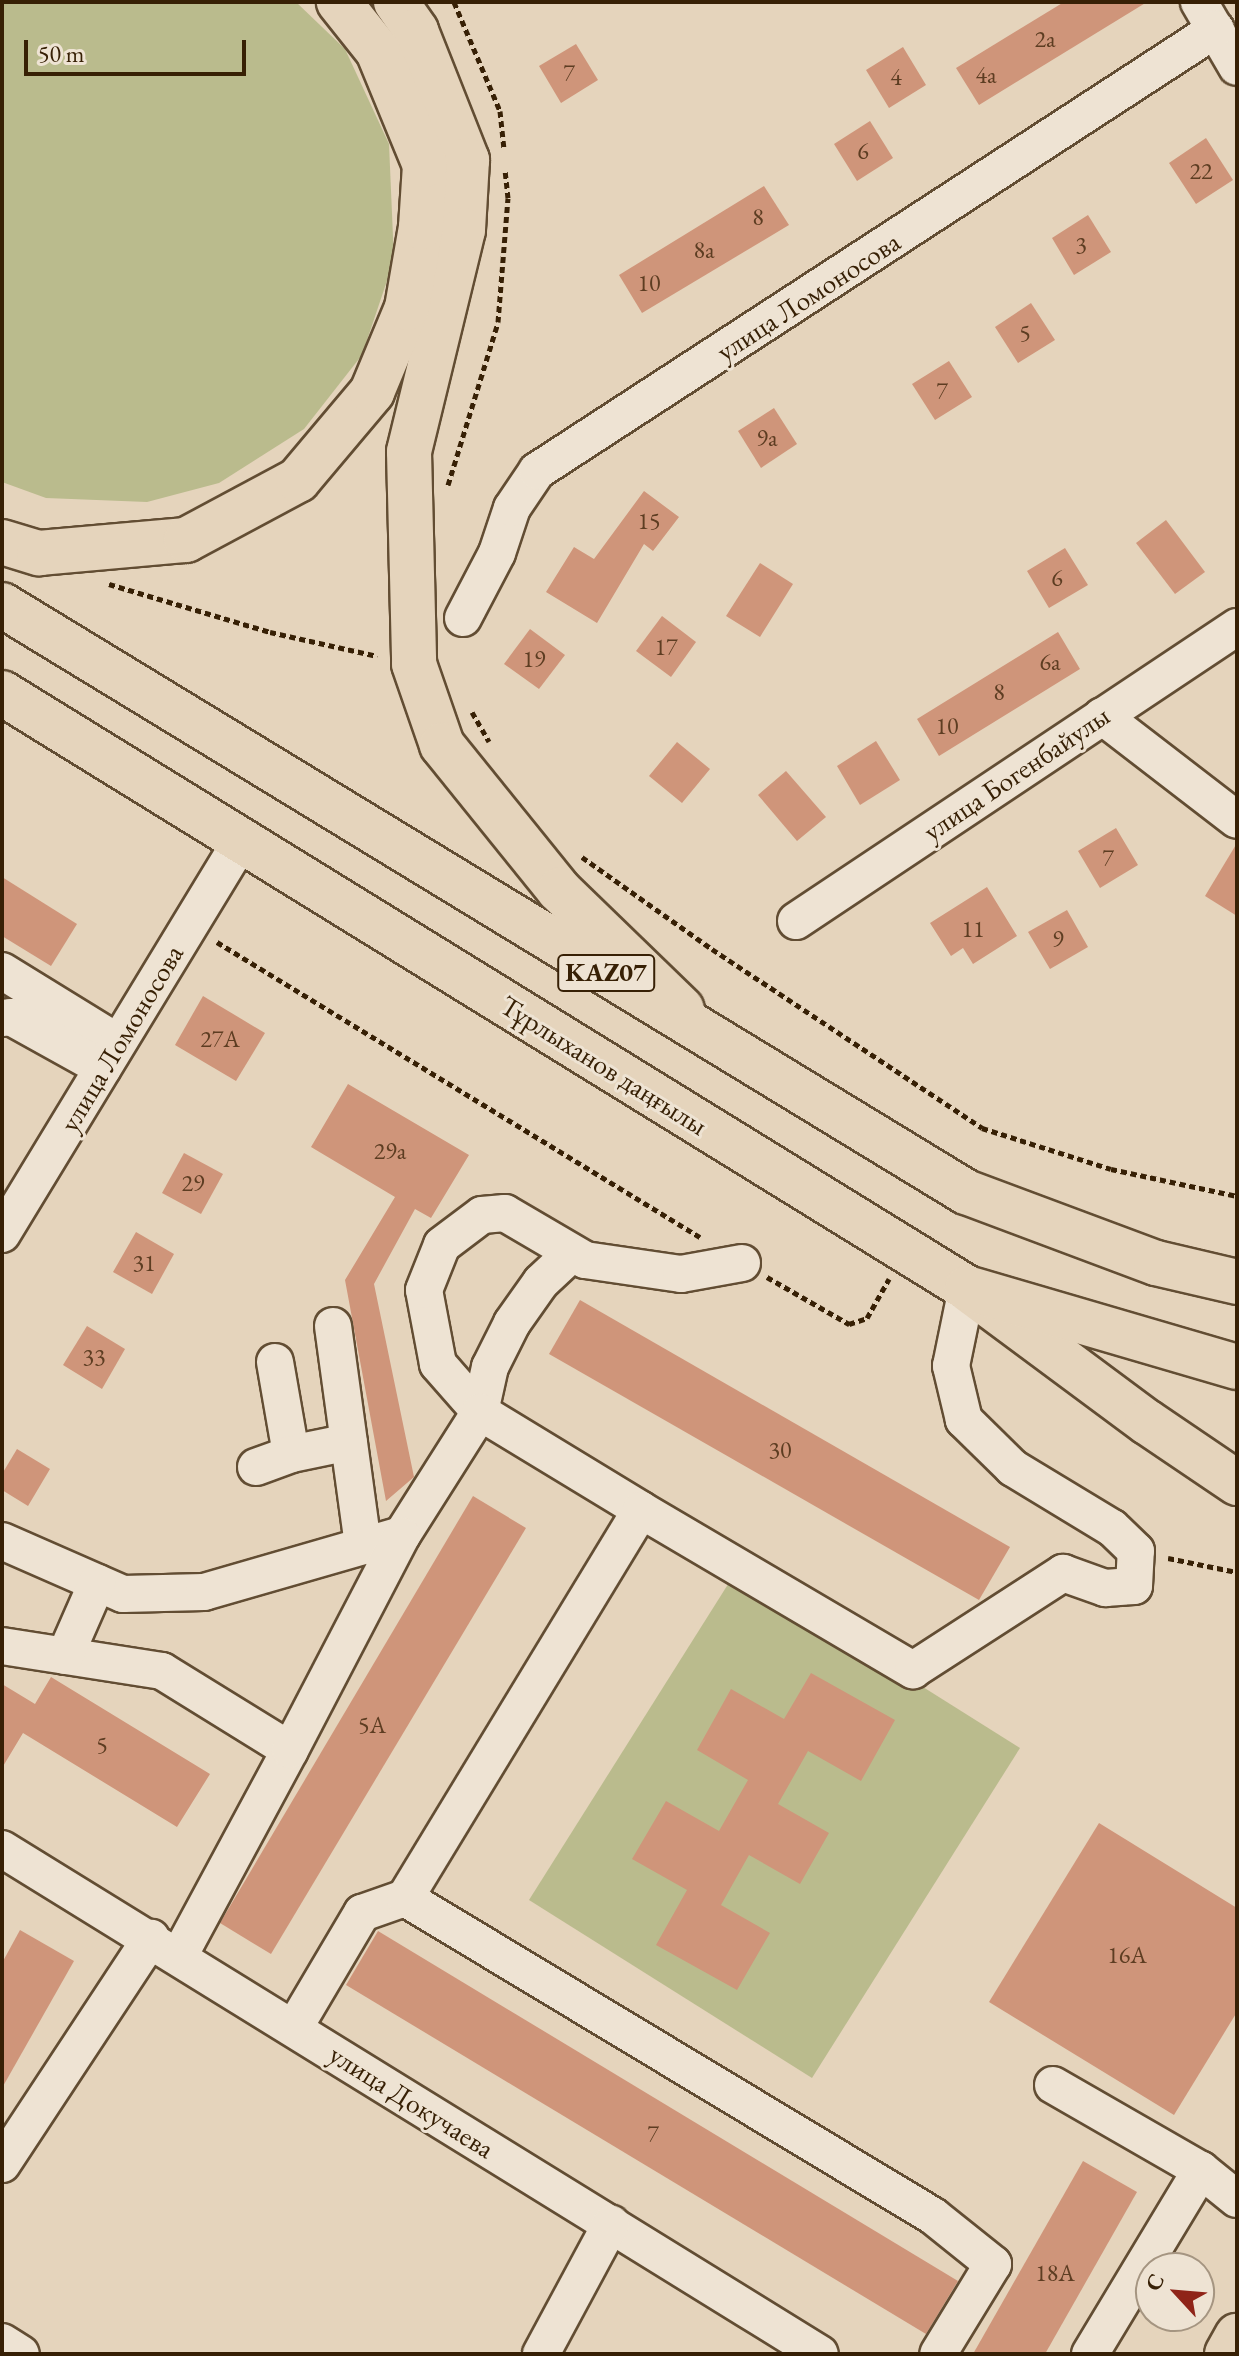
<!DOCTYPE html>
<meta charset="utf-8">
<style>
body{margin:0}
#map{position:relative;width:1239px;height:2356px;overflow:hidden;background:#e5d4bc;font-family:"EB Garamond",serif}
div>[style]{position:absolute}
.green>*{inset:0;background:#babb8d}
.building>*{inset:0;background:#cf957a}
.path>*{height:5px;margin-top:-2.5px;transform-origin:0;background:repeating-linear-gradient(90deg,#372005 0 6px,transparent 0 10px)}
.roads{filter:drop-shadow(2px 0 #624d33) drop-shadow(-2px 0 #624d33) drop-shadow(0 2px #624d33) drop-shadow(0 -2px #624d33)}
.minor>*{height:36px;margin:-18px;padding:0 18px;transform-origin:18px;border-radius:18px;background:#eee3d3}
.major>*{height:44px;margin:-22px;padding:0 22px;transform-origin:22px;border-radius:22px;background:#e5d4bc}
.highway>*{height:44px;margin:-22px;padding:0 22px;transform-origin:22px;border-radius:22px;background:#e5d4bc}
span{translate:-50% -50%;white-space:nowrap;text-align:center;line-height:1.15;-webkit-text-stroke:6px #eee3d3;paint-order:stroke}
.number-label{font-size:24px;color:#5d3d22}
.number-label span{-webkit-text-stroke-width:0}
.shield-label span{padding:2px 6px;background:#eee3d3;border:2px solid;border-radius:6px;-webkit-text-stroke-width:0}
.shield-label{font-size:26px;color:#372005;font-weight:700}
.street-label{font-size:28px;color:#372005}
.frame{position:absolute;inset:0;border:4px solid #372005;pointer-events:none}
.north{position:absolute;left:1135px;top:2252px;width:80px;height:80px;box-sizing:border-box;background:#eee3d3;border:2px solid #a59581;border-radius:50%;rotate:296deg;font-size:22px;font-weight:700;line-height:32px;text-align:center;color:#372005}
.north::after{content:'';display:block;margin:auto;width:28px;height:36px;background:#8f2418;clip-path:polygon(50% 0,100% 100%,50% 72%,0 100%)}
.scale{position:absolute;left:24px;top:40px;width:222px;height:36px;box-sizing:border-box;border:4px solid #372005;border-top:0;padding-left:10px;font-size:24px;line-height:28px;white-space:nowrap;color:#372005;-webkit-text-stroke:6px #eee3d3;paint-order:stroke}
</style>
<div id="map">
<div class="green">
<i style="clip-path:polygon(2px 2px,296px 2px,345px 49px,389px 144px,394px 260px,362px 355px,304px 429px,219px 483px,147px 502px,46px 498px,2px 482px)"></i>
<i style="clip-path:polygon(737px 1570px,1020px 1748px,812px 2078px,529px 1900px)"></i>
</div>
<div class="building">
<i style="clip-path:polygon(1064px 2px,1147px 2px,979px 105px,956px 68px)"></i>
<i style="clip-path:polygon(576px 44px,598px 80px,561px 103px,539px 66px)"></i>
<i style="clip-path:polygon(903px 47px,926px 85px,889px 108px,866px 70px)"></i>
<i style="clip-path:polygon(870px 121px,893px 158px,857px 181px,834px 144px)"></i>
<i style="clip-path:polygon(1206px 138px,1233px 180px,1196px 204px,1169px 163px)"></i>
<i style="clip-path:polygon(764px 186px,789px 225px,642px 313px,619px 275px)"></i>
<i style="clip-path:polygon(1088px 215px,1111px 252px,1074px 275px,1052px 238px)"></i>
<i style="clip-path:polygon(1031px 303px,1055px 340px,1018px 363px,995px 327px)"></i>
<i style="clip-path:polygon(949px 361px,972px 397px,935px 420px,912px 384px)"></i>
<i style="clip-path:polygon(774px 408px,797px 444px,761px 468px,738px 431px)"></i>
<i style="clip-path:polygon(644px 491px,679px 517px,653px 551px,644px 544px,597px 623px,546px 592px,574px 547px,594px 559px)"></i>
<i style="clip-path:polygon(1166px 520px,1205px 572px,1175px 594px,1136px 543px)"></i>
<i style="clip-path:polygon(1065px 548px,1088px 585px,1049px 608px,1027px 571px)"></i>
<i style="clip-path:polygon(760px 563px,793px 584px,760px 637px,726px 616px)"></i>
<i style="clip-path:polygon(662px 616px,696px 642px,671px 677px,636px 651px)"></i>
<i style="clip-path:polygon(530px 629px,565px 655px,539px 689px,504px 664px)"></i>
<i style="clip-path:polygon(1058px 632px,1080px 669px,939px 756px,917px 719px)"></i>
<i style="clip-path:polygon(876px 741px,900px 780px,860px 805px,837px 766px)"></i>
<i style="clip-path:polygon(677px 742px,710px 769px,682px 803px,649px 776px)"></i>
<i style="clip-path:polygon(786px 771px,826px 817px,797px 841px,758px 795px)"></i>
<i style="clip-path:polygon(1116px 828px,1138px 865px,1100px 888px,1078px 851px)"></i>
<i style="clip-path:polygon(1237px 843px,1237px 916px,1205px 896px)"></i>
<i style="clip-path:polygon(2px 877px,77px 924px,51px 966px,2px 936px)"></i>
<i style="clip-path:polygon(987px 887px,1017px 936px,973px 964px,963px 948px,951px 956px,930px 923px)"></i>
<i style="clip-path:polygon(1067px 910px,1088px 947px,1050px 969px,1028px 932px)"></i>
<i style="clip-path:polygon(203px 996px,265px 1033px,236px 1081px,175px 1045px)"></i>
<i style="clip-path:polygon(348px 1084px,469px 1155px,431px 1218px,415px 1209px,374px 1284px,414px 1477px,386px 1501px,345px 1280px,395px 1197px,311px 1147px)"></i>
<i style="clip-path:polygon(184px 1153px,223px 1174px,201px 1214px,162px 1193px)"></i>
<i style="clip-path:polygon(136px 1232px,174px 1254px,152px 1294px,113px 1272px)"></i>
<i style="clip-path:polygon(580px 1300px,1010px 1547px,979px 1600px,549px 1354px)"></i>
<i style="clip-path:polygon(87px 1326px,125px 1349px,102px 1389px,63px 1365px)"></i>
<i style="clip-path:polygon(17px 1449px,50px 1469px,28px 1506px,2px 1490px,2px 1474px)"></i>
<i style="clip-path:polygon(473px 1496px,526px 1528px,271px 1954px,220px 1923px)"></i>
<i style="clip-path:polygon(811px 1673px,895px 1720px,861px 1781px,808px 1751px,778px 1804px,829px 1833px,800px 1884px,749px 1855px,721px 1905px,770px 1933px,737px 1990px,656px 1945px,687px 1890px,632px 1859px,666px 1801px,719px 1831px,748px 1780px,697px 1750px,731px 1689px,784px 1719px)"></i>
<i style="clip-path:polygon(51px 1677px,210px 1774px,177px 1827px,23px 1733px,2px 1768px,2px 1684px,35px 1704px)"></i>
<i style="clip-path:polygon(1099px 1823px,1237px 1908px,1237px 2012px,1174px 2115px,989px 2002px)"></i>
<i style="clip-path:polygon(20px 1930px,74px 1961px,2px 2088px,2px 1963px)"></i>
<i style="clip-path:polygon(378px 1931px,958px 2281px,926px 2334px,346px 1985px)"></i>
<i style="clip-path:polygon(1083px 2161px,1137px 2192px,1045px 2354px,973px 2354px)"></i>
</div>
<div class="path">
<i style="left:454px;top:2px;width:118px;rotate:67.1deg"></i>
<i style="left:500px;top:111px;width:38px;rotate:84deg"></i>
<i style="left:448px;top:485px;width:170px;rotate:-72.9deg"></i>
<i style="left:498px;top:322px;width:124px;rotate:-85.4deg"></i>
<i style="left:508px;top:198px;width:27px;rotate:-96deg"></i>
<i style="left:109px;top:584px;width:168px;rotate:16.6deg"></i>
<i style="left:270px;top:632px;width:110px;rotate:12.6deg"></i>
<i style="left:472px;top:712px;width:34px;rotate:60deg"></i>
<i style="left:582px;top:857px;width:159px;rotate:35.3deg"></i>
<i style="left:712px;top:949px;width:324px;rotate:33.5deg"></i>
<i style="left:982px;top:1128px;width:135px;rotate:17.6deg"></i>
<i style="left:1111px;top:1169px;width:129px;rotate:12.1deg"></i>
<i style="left:217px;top:942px;width:566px;rotate:31.42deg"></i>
<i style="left:767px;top:1277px;width:95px;rotate:29.8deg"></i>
<i style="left:849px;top:1324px;width:19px;rotate:-18deg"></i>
<i style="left:867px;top:1318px;width:45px;rotate:-60.6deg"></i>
<i style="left:1168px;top:1558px;width:70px;rotate:11.5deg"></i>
</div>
<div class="roads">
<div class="minor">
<i style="left:1199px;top:2px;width:75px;rotate:59.7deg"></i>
<i style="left:463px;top:618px;width:73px;rotate:-62.4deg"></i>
<i style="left:497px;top:553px;width:47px;rotate:-71.6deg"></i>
<i style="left:512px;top:508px;width:45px;rotate:-56deg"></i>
<i style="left:537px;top:471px;width:810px;rotate:-33.06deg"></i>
<i style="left:1102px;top:716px;width:170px;rotate:37.6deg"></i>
<i style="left:796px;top:921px;width:530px;rotate:-33.69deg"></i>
<i style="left:2px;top:971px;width:135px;rotate:31.7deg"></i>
<i style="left:2px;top:1018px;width:9px;rotate:-6deg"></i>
<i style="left:11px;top:1017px;width:105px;rotate:29deg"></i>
<i style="left:2px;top:1234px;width:459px;rotate:-58.7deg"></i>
<i style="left:333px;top:1326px;width:222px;rotate:82.2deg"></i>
<i style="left:275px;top:1362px;width:93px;rotate:80.1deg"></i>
<i style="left:291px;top:1454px;width:59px;rotate:-11.7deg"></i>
<i style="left:480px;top:1412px;width:64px;rotate:-131.2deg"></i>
<i style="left:438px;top:1364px;width:75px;rotate:-100.7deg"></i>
<i style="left:424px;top:1290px;width:48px;rotate:-68.2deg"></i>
<i style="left:442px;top:1245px;width:50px;rotate:-36.9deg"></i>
<i style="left:482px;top:1215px;width:23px;rotate:-5deg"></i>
<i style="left:505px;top:1213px;width:93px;rotate:30.4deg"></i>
<i style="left:585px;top:1260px;width:97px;rotate:8.3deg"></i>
<i style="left:681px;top:1274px;width:62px;rotate:-10.2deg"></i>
<i style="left:480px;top:1412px;width:46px;rotate:-77.5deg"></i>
<i style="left:490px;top:1367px;width:49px;rotate:-63.4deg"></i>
<i style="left:512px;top:1323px;width:50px;rotate:-54.7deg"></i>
<i style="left:541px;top:1282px;width:41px;rotate:-43deg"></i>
<i style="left:256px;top:1467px;width:37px;rotate:-20deg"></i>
<i style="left:2px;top:1541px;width:132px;rotate:23.7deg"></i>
<i style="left:123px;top:1594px;width:81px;rotate:-1.4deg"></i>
<i style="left:204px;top:1592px;width:206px;rotate:-16.1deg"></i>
<i style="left:402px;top:1535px;width:146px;rotate:-57.6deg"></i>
<i style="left:480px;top:1412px;width:188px;rotate:31.3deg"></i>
<i style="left:2px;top:1646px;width:162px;rotate:8.9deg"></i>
<i style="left:162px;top:1671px;width:150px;rotate:31.7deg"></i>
<i style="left:290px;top:1750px;width:234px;rotate:118.3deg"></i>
<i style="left:65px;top:1656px;width:80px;rotate:-66.3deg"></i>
<i style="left:290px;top:1750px;width:242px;rotate:-62.5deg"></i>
<i style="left:2px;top:1849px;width:961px;rotate:31.69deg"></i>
<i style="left:405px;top:1898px;width:454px;rotate:-58.7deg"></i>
<i style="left:641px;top:1510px;width:316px;rotate:30.5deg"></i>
<i style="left:913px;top:1670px;width:179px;rotate:-32.9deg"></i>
<i style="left:1063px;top:1573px;width:45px;rotate:19.7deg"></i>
<i style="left:1105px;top:1588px;width:29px;rotate:-4deg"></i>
<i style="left:1134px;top:1586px;width:35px;rotate:-87deg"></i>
<i style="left:1136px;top:1551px;width:33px;rotate:-136deg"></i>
<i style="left:1112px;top:1528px;width:116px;rotate:-148.8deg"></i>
<i style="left:1013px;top:1468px;width:69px;rotate:-135.6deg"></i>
<i style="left:964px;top:1420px;width:56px;rotate:-103.5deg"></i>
<i style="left:951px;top:1366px;width:80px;rotate:-78.4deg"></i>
<i style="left:294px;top:2028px;width:134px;rotate:-59.4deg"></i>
<i style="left:362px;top:1913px;width:46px;rotate:-19.2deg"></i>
<i style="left:405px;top:1898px;width:616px;rotate:31.06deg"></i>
<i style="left:933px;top:2216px;width:77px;rotate:38.7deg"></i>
<i style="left:993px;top:2264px;width:105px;rotate:121.4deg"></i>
<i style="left:1053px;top:2085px;width:171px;rotate:29.9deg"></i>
<i style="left:2px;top:2164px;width:271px;rotate:-56.6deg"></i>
<i style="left:2px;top:2342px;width:22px;rotate:32deg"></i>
<i style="left:541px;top:2354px;width:148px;rotate:-61.7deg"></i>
<i style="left:1090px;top:2354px;width:215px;rotate:-58.9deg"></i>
<i style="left:1201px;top:2170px;width:46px;rotate:38.9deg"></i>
</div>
<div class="major">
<i style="left:396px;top:2px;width:35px;rotate:55deg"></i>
<i style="left:416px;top:31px;width:139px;rotate:68.4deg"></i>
<i style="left:467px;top:160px;width:70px;rotate:93.3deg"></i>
<i style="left:463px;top:230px;width:228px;rotate:103.7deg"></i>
<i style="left:409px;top:452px;width:212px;rotate:88.6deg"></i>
<i style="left:414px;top:664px;width:86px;rotate:70.9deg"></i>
<i style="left:442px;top:745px;width:186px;rotate:51.1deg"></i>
<i style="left:559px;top:890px;width:171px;rotate:44.1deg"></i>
<i style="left:2px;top:542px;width:39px;rotate:17deg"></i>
<i style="left:39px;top:553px;width:148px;rotate:-5.1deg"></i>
<i style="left:186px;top:540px;width:127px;rotate:-28.2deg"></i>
<i style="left:298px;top:480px;width:115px;rotate:-49.9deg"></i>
<i style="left:372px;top:392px;width:91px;rotate:-67.4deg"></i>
<i style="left:407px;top:308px;width:82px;rotate:-80.2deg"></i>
<i style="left:421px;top:227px;width:62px;rotate:-86.3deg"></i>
<i style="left:425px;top:165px;width:123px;rotate:-112.4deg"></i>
<i style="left:378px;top:51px;width:63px;rotate:-128.5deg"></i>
<i style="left:969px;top:1290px;width:222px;rotate:36.6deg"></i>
<i style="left:1147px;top:1422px;width:109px;rotate:34.1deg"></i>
<i style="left:1227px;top:2354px;width:21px;rotate:-61deg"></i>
</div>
<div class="highway">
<i style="left:2px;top:605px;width:1129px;rotate:31.34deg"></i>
<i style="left:966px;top:1192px;width:203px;rotate:20.5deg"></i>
<i style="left:1156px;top:1263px;width:83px;rotate:13.2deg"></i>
<i style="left:2px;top:693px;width:1134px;rotate:31.66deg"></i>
<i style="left:967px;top:1288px;width:281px;rotate:16.3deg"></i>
</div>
</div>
<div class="number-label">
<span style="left:1045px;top:39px">2а</span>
<span style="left:569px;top:73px">7</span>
<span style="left:986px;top:75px">4а</span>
<span style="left:896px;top:77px">4</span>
<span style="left:863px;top:151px">6</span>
<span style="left:1201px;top:171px">22</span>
<span style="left:758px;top:217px">8</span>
<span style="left:1081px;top:245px">3</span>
<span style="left:704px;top:250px">8а</span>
<span style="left:649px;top:283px">10</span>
<span style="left:1025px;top:333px">5</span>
<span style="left:942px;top:391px">7</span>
<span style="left:767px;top:438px">9а</span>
<span style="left:649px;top:521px">15</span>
<span style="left:1057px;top:578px">6</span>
<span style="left:666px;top:647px">17</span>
<span style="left:534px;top:659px">19</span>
<span style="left:1050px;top:662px">6а</span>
<span style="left:999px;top:692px">8</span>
<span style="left:947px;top:726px">10</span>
<span style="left:1108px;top:858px">7</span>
<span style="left:973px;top:929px">11</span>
<span style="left:1058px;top:939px">9</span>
<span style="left:220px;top:1039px">27А</span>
<span style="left:390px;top:1151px">29а</span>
<span style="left:193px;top:1183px">29</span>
<span style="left:144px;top:1263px">31</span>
<span style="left:94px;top:1357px">33</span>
<span style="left:780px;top:1450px">30</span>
<span style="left:372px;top:1725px">5А</span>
<span style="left:102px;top:1745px">5</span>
<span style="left:1127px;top:1955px">16А</span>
<span style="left:653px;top:2134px">7</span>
<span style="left:1055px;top:2273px">18А</span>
</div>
<div class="shield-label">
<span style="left:606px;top:973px">KAZ07</span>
</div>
<div class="street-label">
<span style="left:808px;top:296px;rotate:-33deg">улица Ломоносова</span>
<span style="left:1016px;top:773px;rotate:-34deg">улица Богенбайулы</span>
<span style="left:121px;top:1038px;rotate:-59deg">улица Ломоносова</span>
<span style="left:604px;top:1065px;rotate:32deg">Тұрлыханов даңғылы</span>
<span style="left:412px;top:2101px;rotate:32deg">улица Докучаева</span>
</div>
<div class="frame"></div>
<div class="north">С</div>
<div class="scale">50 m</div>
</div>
